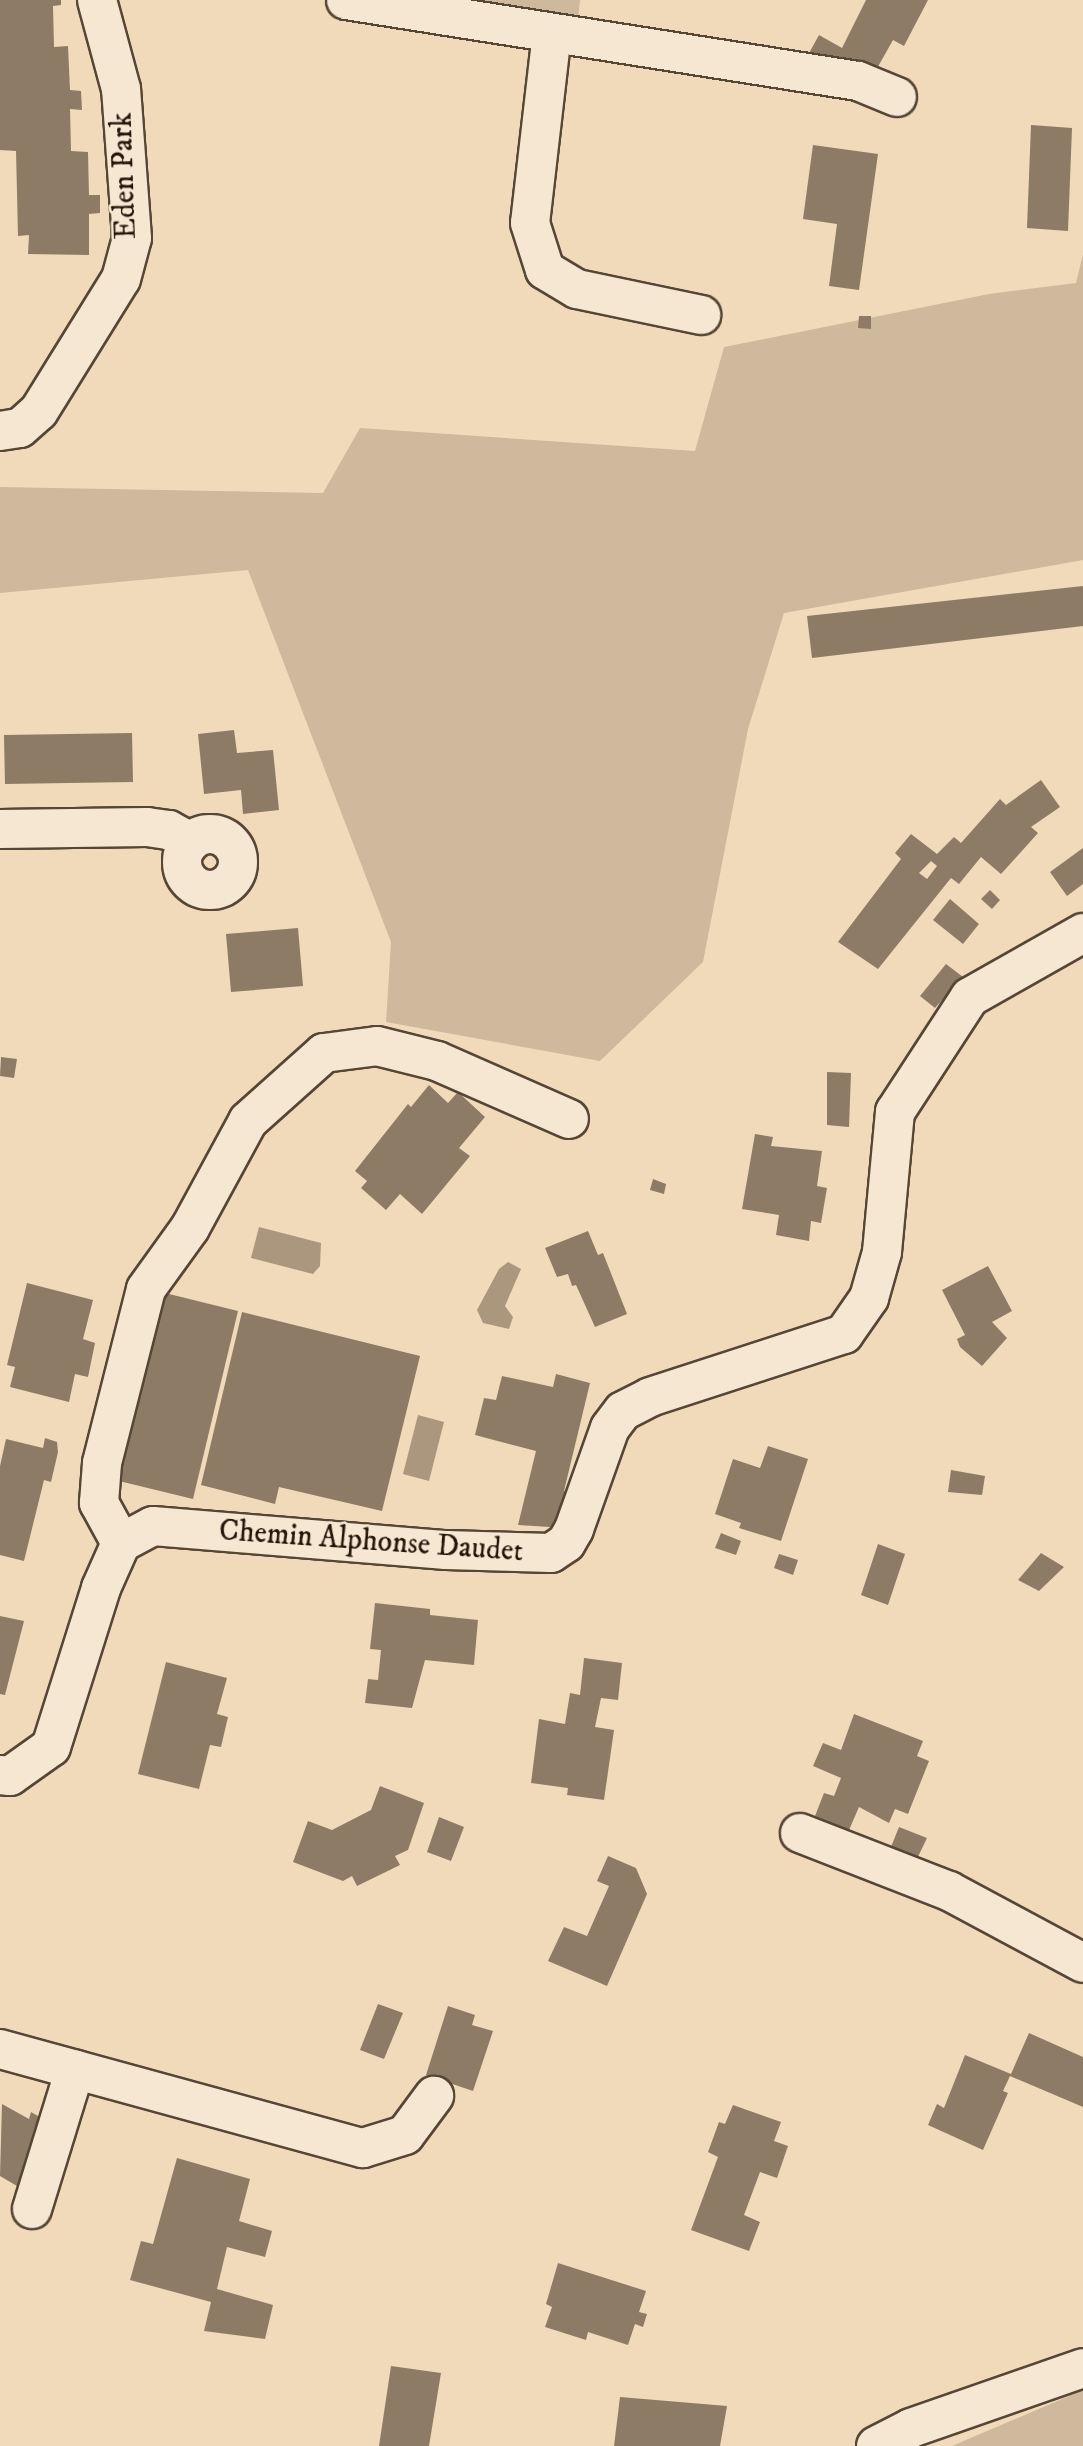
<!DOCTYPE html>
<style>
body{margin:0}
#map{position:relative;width:1083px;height:2446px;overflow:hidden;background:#f1daba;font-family:"IM FELL DW Pica",serif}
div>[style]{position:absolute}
.green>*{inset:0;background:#ceb99c}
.water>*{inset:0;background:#ab977e}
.building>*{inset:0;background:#8e7b66}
.roads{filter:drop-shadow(2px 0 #564636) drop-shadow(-2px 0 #564636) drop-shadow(0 2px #564636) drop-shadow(0 -2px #564636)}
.minor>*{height:38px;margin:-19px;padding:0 19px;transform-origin:19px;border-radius:19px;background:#f6e7d2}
.minor>.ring{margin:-19px;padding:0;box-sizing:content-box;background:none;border:38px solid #f6e7d2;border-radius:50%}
span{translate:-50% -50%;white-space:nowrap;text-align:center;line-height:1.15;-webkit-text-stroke:5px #f6e7d2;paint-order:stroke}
.street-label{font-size:30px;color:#22150a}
</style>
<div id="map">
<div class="green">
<i style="clip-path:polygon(453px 0,580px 0,578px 19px)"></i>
<i style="clip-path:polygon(1083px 254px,1083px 560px,784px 613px,748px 729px,703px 962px,600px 1061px,386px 1022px,391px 942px,248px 570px,0 593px,0 487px,323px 493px,360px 428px,695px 451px,724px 347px,989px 294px,1076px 283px)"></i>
<i style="clip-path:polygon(1083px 2390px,1083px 2446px,952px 2446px)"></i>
</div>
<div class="water">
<i style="clip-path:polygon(259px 1227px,321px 1243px,320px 1266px,313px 1274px,251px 1258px)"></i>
<i style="clip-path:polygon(508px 1262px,521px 1269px,505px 1306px,513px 1317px,509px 1329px,483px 1323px,477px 1310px,499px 1269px)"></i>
<i style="clip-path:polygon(418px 1415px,444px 1422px,429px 1481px,403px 1474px)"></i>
</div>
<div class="building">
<i style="clip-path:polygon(0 0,61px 0,61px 5px,53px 6px,54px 47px,68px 46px,70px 90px,81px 91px,82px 110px,70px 109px,71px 151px,88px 152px,89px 195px,100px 195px,100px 213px,89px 214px,89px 255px,28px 254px,29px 235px,18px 236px,16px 151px,0 150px)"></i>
<i style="clip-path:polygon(866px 0,928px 0,904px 46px,893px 40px,875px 72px,808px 55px,819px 35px,842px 48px)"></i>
<i style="clip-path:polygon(1031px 125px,1072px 128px,1068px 231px,1027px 228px)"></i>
<i style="clip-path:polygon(813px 145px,878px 154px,859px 290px,829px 286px,837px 224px,803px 219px)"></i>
<i style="clip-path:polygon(859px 316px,871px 316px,871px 329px,858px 328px)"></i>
<i style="clip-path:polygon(1083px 586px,1083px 626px,812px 658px,807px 616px)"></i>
<i style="clip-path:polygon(234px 730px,237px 753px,273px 750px,279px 810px,243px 814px,241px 790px,204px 794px,198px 734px)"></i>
<i style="clip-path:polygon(132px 733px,133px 782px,5px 784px,4px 735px)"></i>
<i style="clip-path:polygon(evenodd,1041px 780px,1060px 807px,1031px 827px,1038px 833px,1001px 874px,981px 857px,959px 884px,951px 878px,878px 969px,838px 942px,901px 859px,895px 853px,911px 834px,937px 854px,954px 837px,961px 843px,1000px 799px,1006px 805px,1041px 780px,931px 861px,937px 866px,927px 879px,919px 873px,931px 861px)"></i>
<i style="clip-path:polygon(1083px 848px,1083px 884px,1067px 896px,1050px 872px)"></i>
<i style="clip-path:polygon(990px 890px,1000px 900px,992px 909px,981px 899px)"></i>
<i style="clip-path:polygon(950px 899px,979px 924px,963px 944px,933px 920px)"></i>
<i style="clip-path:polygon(298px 928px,303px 986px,231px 992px,226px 934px)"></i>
<i style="clip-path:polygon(946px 964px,963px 977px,935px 1008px,920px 996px)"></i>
<i style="clip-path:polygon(1px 1057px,17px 1059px,14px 1078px,0 1076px)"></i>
<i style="clip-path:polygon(827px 1072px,851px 1073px,849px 1127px,827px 1125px)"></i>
<i style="clip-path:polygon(429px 1085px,448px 1103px,458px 1092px,485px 1117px,459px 1148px,470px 1156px,422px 1214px,400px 1194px,386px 1210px,361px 1188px,367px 1181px,355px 1171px,408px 1104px,411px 1107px)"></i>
<i style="clip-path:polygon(755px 1134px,773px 1137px,771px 1146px,822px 1151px,817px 1186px,827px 1188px,821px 1223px,811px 1221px,809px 1241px,776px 1235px,779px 1215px,742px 1209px)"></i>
<i style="clip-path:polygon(653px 1179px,666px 1184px,664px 1194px,650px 1190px)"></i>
<i style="clip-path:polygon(588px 1231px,598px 1255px,603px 1253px,627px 1314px,595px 1327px,576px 1285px,572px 1286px,568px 1274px,557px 1277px,545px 1248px)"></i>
<i style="clip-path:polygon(988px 1266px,1012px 1311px,992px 1322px,1007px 1338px,982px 1366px,960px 1347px,957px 1339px,965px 1335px,942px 1290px)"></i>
<i style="clip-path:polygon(27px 1283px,93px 1300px,83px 1339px,95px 1343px,88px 1377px,75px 1374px,69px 1402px,10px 1387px,15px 1367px,7px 1365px)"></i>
<i style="clip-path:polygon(165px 1293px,238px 1311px,193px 1499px,119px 1481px)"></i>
<i style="clip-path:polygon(242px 1312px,420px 1356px,382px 1511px,279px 1487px,275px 1504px,201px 1485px)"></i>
<i style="clip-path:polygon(556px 1374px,590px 1383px,564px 1491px,568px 1492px,562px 1521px,550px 1527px,518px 1525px,536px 1451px,475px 1435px,484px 1398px,496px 1400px,502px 1376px,553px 1387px)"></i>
<i style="clip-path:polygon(45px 1438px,57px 1442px,58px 1452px,51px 1482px,44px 1480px,24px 1561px,0 1555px,0 1466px,6px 1439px,43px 1448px)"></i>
<i style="clip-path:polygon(768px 1446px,808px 1459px,781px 1541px,739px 1528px,741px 1523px,715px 1514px,733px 1459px,760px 1468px)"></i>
<i style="clip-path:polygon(951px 1470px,985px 1476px,982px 1495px,948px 1492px)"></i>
<i style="clip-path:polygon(721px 1533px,741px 1541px,736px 1555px,715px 1548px)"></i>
<i style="clip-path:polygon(878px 1544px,905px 1554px,888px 1605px,861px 1595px)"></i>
<i style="clip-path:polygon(1041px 1553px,1064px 1567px,1039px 1591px,1018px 1580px)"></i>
<i style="clip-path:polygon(779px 1554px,798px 1560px,793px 1575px,774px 1568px)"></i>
<i style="clip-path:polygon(375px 1603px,430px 1609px,430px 1615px,478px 1620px,474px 1665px,425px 1660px,412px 1708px,365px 1703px,368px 1679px,378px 1680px,381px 1650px,370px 1649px)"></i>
<i style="clip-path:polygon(0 1616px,24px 1621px,5px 1695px,0 1694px)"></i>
<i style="clip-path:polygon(584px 1658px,622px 1663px,618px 1700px,601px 1698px,595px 1727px,614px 1730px,604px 1800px,567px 1795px,568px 1788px,531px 1783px,539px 1719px,565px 1724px,570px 1693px,580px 1695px)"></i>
<i style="clip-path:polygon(166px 1662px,227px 1678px,217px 1714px,228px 1717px,221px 1747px,210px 1745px,199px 1789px,138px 1774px)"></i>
<i style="clip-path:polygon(854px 1714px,923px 1741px,917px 1756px,929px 1761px,908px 1814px,895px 1809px,889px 1823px,859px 1807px,849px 1830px,815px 1816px,824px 1793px,834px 1796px,841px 1778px,813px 1766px,823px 1743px,841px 1750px)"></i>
<i style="clip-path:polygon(380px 1786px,424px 1803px,408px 1850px,395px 1856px,400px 1865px,357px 1886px,352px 1876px,343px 1881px,293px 1862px,308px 1821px,332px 1830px,371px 1810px)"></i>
<i style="clip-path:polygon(439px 1817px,464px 1827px,451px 1861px,427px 1852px)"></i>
<i style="clip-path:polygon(899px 1827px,927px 1838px,915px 1863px,889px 1852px)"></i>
<i style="clip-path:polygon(608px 1856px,636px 1868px,647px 1894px,607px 1986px,548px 1961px,564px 1927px,587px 1936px,609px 1886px,597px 1881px)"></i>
<i style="clip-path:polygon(378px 2004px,403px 2013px,384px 2059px,360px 2050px)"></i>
<i style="clip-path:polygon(448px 2006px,475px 2015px,472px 2025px,493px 2031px,473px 2091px,426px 2075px)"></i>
<i style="clip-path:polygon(1029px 2033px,1083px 2057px,1083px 2107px,1010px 2076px,1003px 2091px,1008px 2093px,983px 2150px,928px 2125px,937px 2104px,944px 2108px,965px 2055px,1011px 2074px)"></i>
<i style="clip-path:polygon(2px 2104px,29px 2119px,31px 2112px,50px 2123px,17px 2186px,0 2176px)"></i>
<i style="clip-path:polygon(733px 2105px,781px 2122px,774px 2141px,788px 2146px,777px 2178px,760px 2172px,744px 2215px,760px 2222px,749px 2251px,691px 2230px,718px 2157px,708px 2152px,719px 2122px,725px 2124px)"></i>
<i style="clip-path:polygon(177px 2158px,250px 2179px,239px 2221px,272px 2231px,265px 2257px,227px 2247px,217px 2289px,273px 2305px,265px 2339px,204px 2331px,211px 2302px,130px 2280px,141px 2241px,153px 2244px)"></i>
<i style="clip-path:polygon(558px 2263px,646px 2291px,639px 2312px,647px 2314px,643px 2327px,635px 2324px,628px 2345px,588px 2332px,586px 2340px,545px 2327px,552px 2307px,546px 2304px)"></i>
<i style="clip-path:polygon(391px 2366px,441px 2373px,429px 2446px,379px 2446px)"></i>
<i style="clip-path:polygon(620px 2397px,727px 2406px,720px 2446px,614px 2446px)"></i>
</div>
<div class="roads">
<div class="minor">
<i style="left:346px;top:0;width:518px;rotate:8.99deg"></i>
<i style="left:858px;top:81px;width:42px;rotate:22.3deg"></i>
<i style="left:552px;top:33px;width:191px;rotate:96.6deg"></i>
<i style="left:530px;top:223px;width:49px;rotate:72.3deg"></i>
<i style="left:545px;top:270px;width:37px;rotate:31deg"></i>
<i style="left:577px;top:289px;width:127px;rotate:11.8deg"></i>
<i style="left:0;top:431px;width:20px;rotate:-9deg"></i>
<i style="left:20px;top:428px;width:25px;rotate:-42deg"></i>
<i style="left:39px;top:411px;width:155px;rotate:-58.2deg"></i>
<i style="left:121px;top:279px;width:42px;rotate:-75deg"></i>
<i style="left:132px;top:238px;width:149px;rotate:-94.2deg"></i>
<i style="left:121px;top:89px;width:92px;rotate:-105.1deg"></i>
<i style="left:0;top:829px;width:147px;rotate:-0.8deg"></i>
<i style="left:147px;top:827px;width:22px;rotate:8deg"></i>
<i style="left:169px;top:830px;width:25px;rotate:29deg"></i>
<i class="ring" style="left:182px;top:834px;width:18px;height:18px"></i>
<i style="left:121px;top:1543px;width:46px;rotate:-118.8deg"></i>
<i style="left:99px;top:1503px;width:40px;rotate:-85.7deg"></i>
<i style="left:102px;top:1463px;width:179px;rotate:-75.8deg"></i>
<i style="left:146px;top:1289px;width:75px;rotate:-54.2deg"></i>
<i style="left:190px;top:1228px;width:122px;rotate:-61.5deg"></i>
<i style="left:248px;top:1121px;width:102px;rotate:-41.8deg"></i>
<i style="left:324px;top:1053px;width:53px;rotate:-7.5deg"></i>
<i style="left:377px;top:1046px;width:62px;rotate:14deg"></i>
<i style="left:437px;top:1061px;width:144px;rotate:23.7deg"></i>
<i style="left:0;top:1775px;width:10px;rotate:6deg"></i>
<i style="left:10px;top:1776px;width:50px;rotate:-35.3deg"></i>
<i style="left:51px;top:1747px;width:167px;rotate:-72.5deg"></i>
<i style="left:101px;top:1588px;width:49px;rotate:-66deg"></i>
<i style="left:121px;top:1543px;width:36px;rotate:-28deg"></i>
<i style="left:153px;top:1526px;width:294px;rotate:4.7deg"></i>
<i style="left:446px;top:1550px;width:105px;rotate:1.6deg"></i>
<i style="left:551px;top:1553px;width:18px;rotate:-34deg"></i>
<i style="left:566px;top:1543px;width:16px;rotate:-60deg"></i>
<i style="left:574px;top:1529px;width:107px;rotate:-70.4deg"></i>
<i style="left:610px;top:1428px;width:21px;rotate:-53deg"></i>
<i style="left:623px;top:1411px;width:30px;rotate:-27deg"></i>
<i style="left:650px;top:1397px;width:204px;rotate:-18deg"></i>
<i style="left:844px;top:1334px;width:44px;rotate:-55.2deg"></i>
<i style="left:869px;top:1298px;width:48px;rotate:-74.2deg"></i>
<i style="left:882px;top:1252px;width:141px;rotate:-84.7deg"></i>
<i style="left:895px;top:1112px;width:137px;rotate:-56.9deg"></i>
<i style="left:970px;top:997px;width:130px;rotate:-29.5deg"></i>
<i style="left:800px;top:1833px;width:160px;rotate:21.3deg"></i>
<i style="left:949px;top:1891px;width:152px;rotate:28.2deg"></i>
<i style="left:0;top:2049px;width:376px;rotate:15.3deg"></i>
<i style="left:363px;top:2148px;width:44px;rotate:-17.2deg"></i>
<i style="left:405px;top:2135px;width:49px;rotate:-53.4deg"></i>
<i style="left:32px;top:2209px;width:146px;rotate:-72.9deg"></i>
<i style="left:876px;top:2446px;width:39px;rotate:-27deg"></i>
<i style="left:911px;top:2428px;width:182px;rotate:-19.2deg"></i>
</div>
</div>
<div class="street-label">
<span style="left:125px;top:176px;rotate:-92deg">Eden Park</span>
<span style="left:371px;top:1542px;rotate:4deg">Chemin Alphonse Daudet</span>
</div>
</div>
